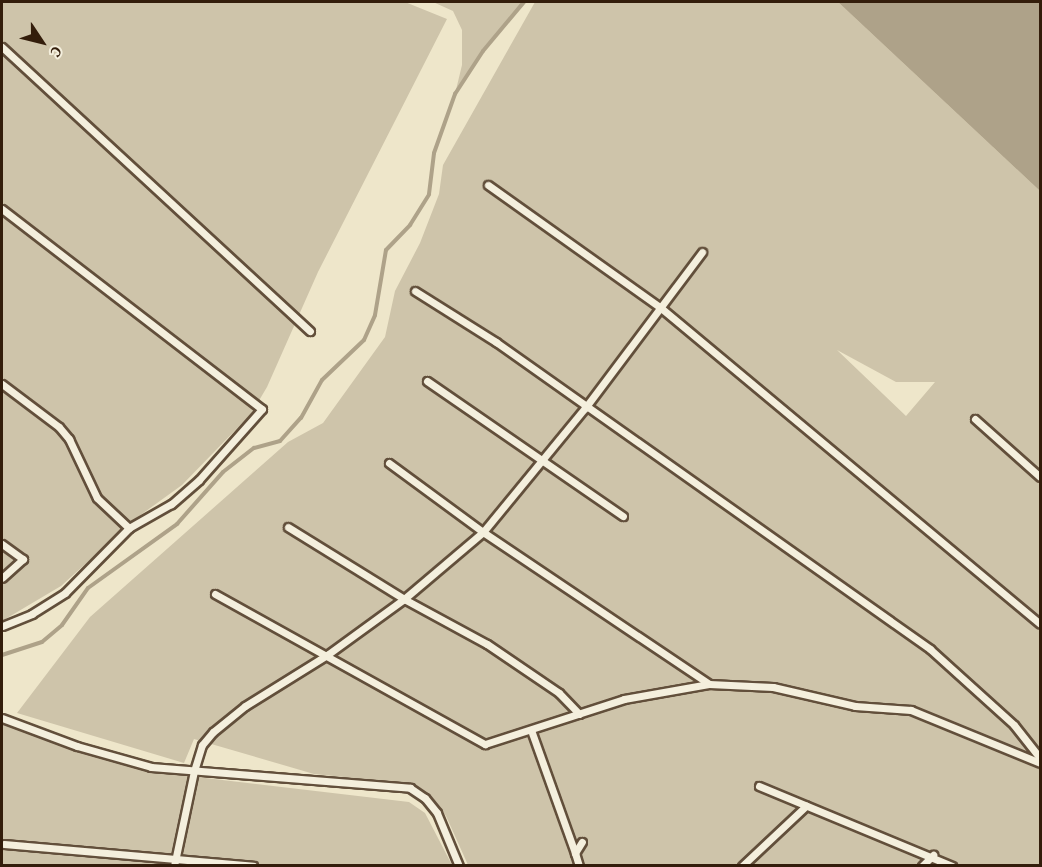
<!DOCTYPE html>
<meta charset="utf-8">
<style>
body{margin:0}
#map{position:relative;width:1042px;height:867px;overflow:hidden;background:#eee6ca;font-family:"Gentium Book Plus",serif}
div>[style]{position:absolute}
.green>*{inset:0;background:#cec4aa}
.water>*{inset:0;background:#aea289}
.stream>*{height:4px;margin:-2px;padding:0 2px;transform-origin:2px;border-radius:2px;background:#aea289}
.roads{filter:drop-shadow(2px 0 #624f3b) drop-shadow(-2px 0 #624f3b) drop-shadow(0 2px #624f3b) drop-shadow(0 -2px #624f3b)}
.lane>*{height:7px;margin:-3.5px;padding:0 3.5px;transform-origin:3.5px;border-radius:3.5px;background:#f4efdd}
span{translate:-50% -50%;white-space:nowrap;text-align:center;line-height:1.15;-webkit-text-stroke:4.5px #f4efdd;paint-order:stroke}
.frame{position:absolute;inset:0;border:3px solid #331d0b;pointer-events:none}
.north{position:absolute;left:12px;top:12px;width:60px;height:60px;-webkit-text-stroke:4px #f4efdd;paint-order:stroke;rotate:125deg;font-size:16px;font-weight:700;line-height:24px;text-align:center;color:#331d0b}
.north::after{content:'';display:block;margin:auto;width:21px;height:27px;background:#331d0b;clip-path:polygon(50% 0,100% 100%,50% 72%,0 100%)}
</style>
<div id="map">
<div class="green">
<i style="clip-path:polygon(2px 2px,405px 2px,447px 19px,318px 272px,267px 387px,251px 414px,182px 485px,135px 519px,61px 586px,2px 621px)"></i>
<i style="clip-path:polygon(433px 2px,524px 2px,483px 51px,455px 94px,462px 65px,462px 30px,453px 11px)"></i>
<i style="clip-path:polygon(evenodd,535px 2px,838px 2px,1040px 191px,1040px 865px,468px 865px,446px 816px,433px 798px,412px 784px,314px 774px,194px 739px,184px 763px,17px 713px,90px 617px,288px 442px,323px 423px,385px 337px,395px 291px,420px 243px,439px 194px,443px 165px,535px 2px,837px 350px,896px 382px,935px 382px,906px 416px,837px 350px)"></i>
<i style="clip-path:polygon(2px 723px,123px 764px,172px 774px,409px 802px,425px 813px,452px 865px,2px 865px)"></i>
</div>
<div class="water">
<i style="clip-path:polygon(838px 2px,1040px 2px,1040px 191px,1010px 163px)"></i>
</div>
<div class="stream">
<i style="left:2px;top:655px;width:42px;rotate:-18deg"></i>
<i style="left:42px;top:642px;width:26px;rotate:-40deg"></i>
<i style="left:62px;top:625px;width:45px;rotate:-54.9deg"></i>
<i style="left:88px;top:588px;width:110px;rotate:-35.7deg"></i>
<i style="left:177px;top:524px;width:69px;rotate:-48.5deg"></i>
<i style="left:223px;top:472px;width:39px;rotate:-38deg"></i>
<i style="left:254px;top:448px;width:27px;rotate:-15deg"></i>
<i style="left:280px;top:441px;width:31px;rotate:-48deg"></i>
<i style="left:301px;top:418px;width:43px;rotate:-61.1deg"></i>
<i style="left:322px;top:380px;width:58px;rotate:-43.6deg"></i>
<i style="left:364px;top:340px;width:27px;rotate:-66deg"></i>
<i style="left:375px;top:315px;width:66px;rotate:-80.4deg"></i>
<i style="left:386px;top:250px;width:35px;rotate:-46deg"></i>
<i style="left:410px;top:225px;width:36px;rotate:-58deg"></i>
<i style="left:429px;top:194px;width:41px;rotate:-83deg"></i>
<i style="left:434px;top:153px;width:63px;rotate:-70.4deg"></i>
<i style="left:455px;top:94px;width:51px;rotate:-56.9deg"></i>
<i style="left:483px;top:51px;width:64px;rotate:-50.1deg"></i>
</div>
<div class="roads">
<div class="lane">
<i style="left:2px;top:47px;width:419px;rotate:42.7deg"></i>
<i style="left:488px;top:185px;width:212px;rotate:35.4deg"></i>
<i style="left:661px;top:308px;width:493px;rotate:39.8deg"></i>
<i style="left:2px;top:209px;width:328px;rotate:37.6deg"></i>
<i style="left:262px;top:409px;width:95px;rotate:131.6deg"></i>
<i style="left:199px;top:480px;width:37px;rotate:139deg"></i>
<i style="left:171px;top:504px;width:48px;rotate:150.3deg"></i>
<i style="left:129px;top:528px;width:91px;rotate:134.6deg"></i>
<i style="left:65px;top:593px;width:39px;rotate:148deg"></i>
<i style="left:32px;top:614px;width:32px;rotate:158deg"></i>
<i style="left:415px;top:291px;width:96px;rotate:32.2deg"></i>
<i style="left:496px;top:342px;width:532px;rotate:35.27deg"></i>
<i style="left:930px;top:649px;width:113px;rotate:42.1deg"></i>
<i style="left:1014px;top:725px;width:42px;rotate:51.8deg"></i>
<i style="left:427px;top:381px;width:238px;rotate:34.6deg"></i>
<i style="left:2px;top:384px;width:71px;rotate:37deg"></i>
<i style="left:59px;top:427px;width:16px;rotate:50deg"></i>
<i style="left:69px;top:439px;width:65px;rotate:64.6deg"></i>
<i style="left:97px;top:498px;width:44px;rotate:43.2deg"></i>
<i style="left:975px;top:419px;width:87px;rotate:41.7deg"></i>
<i style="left:389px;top:463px;width:117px;rotate:36.3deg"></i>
<i style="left:483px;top:532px;width:272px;rotate:33.9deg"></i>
<i style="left:288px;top:527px;width:137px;rotate:31.8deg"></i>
<i style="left:404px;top:599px;width:94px;rotate:28.5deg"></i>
<i style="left:487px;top:644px;width:87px;rotate:34.2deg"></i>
<i style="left:559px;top:693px;width:29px;rotate:46deg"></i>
<i style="left:2px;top:544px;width:26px;rotate:36deg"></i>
<i style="left:23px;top:559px;width:28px;rotate:138deg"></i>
<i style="left:215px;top:594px;width:309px;rotate:29.1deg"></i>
<i style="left:485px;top:744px;width:146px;rotate:-17.9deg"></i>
<i style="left:624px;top:699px;width:86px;rotate:-10deg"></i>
<i style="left:709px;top:684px;width:64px;rotate:2.7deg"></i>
<i style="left:773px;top:687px;width:84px;rotate:13deg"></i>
<i style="left:855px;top:706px;width:56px;rotate:4.1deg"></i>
<i style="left:911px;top:710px;width:139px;rotate:22.3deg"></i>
<i style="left:2px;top:718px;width:80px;rotate:20.5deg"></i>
<i style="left:77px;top:746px;width:77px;rotate:15.8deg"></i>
<i style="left:151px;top:767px;width:260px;rotate:4.6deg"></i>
<i style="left:410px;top:788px;width:18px;rotate:34deg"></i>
<i style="left:425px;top:798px;width:19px;rotate:51deg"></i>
<i style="left:437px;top:813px;width:57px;rotate:67.5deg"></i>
<i style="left:531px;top:730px;width:131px;rotate:70.3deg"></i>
<i style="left:759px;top:786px;width:209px;rotate:22.5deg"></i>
<i style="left:4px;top:844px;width:250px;rotate:5deg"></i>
<i style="left:174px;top:866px;width:97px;rotate:-78.1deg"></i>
<i style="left:194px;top:771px;width:27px;rotate:-73deg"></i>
<i style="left:202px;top:745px;width:17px;rotate:-50deg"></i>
<i style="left:213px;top:732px;width:41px;rotate:-39.1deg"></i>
<i style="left:245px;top:706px;width:97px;rotate:-31.9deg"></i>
<i style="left:327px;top:655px;width:95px;rotate:-36deg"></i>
<i style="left:404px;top:599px;width:104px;rotate:-40.3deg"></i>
<i style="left:483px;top:532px;width:161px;rotate:-50.6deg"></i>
<i style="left:585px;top:408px;width:195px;rotate:-53.1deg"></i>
<i style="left:579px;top:866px;width:14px;rotate:-107deg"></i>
<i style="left:575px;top:853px;width:13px;rotate:-58deg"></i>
<i style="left:742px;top:866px;width:88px;rotate:-43.2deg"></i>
<i style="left:922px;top:866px;width:16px;rotate:-45deg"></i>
</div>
</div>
<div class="frame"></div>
<div class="north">С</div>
</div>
